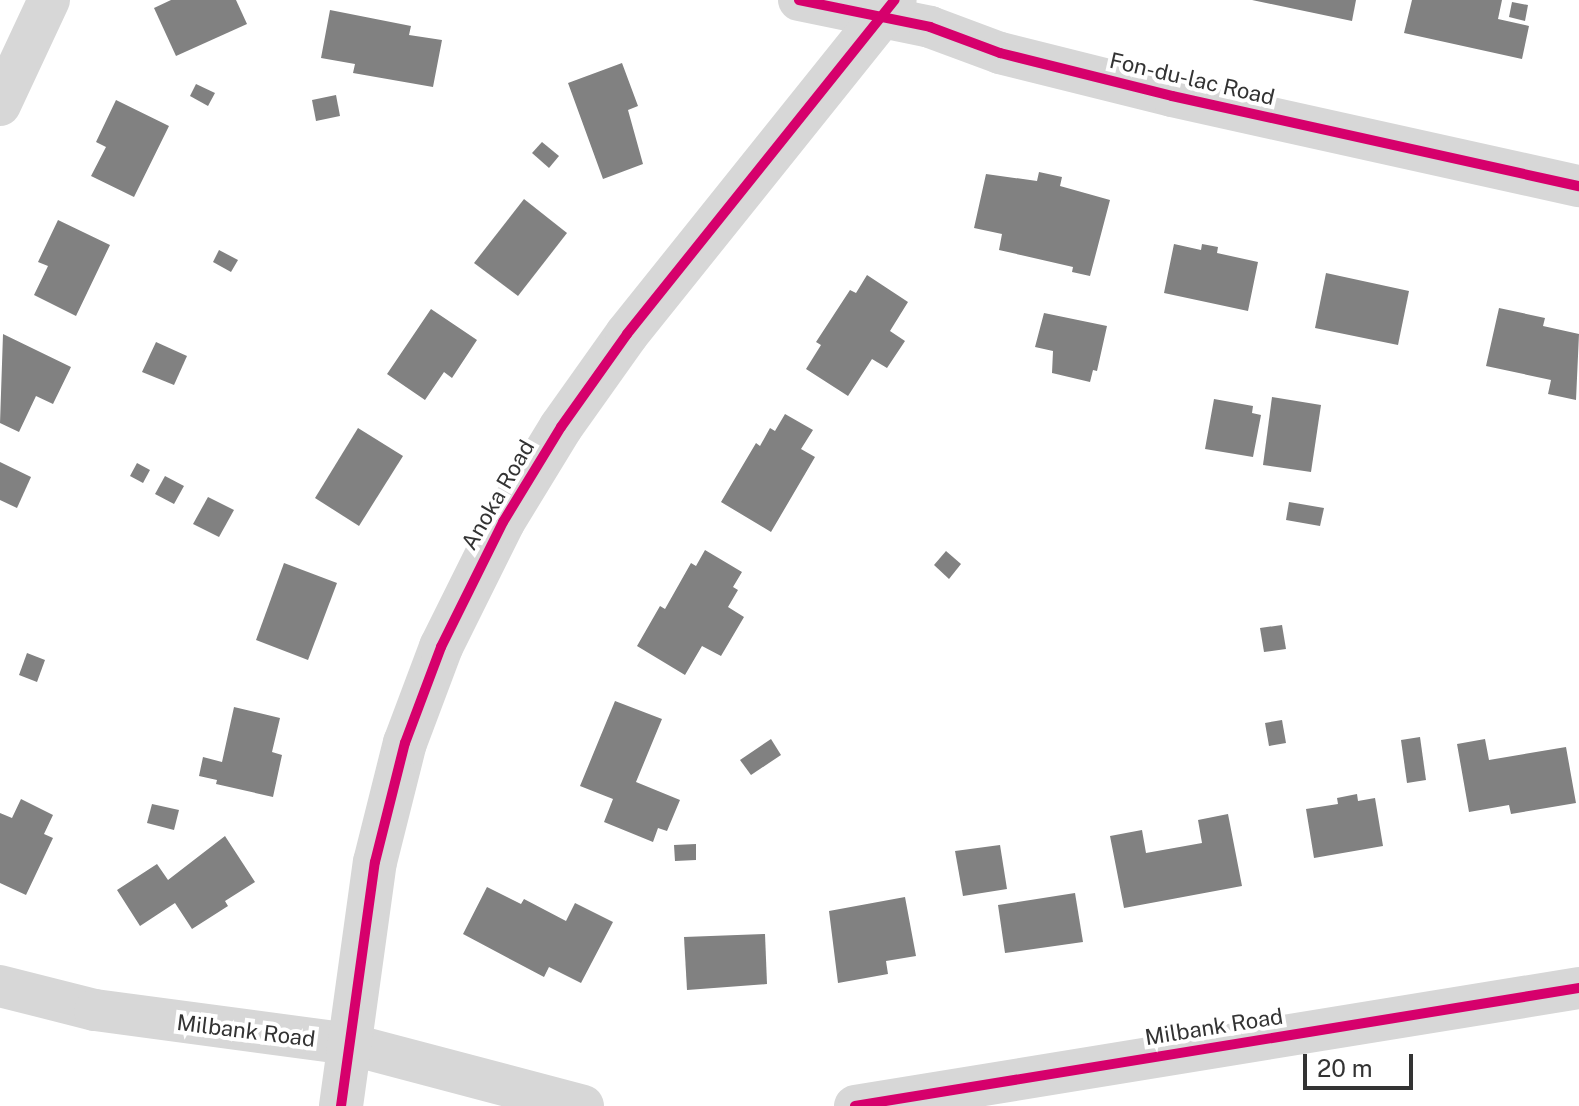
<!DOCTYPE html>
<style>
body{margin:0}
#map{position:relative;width:1579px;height:1106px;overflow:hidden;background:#fff;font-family:"Public Sans",sans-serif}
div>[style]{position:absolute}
.building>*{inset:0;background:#818181}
.minor>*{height:42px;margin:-21px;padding:0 21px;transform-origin:21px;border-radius:21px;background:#d7d7d7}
.tertiary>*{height:44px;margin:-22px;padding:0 22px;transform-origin:22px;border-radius:22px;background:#d7d7d7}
.cycleway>*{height:10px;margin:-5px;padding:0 5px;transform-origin:5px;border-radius:5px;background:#d6006c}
span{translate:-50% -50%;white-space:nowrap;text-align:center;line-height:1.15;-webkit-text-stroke:8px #fff;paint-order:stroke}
.street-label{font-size:22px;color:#333}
.scale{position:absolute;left:1303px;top:1054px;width:110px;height:36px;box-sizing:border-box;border:4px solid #333;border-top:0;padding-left:10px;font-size:24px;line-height:28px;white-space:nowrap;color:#333;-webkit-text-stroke:6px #fff;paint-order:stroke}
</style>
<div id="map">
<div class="building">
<i style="clip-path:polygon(171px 0,236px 0,247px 24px,176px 56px,154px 8px)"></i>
<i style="clip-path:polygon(1252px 0,1356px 0,1352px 21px)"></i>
<i style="clip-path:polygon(1412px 0,1502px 0,1498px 19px,1529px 26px,1522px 59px,1404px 33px)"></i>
<i style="clip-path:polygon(1512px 2px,1528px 5px,1525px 21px,1509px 17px)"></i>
<i style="clip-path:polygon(330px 10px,411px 26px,409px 35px,442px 40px,433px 87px,353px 73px,355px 64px,321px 58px)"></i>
<i style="clip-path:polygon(622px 63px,638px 106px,628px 110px,643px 164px,603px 179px,568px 83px)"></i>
<i style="clip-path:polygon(196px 84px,215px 93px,208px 106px,190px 96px)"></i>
<i style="clip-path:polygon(336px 95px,340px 116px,316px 121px,312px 100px)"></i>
<i style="clip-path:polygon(116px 100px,169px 126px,134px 197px,91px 176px,106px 147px,96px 142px)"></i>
<i style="clip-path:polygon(542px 142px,559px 156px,549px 168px,532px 153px)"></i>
<i style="clip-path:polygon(1039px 172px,1062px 177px,1060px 186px,1110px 200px,1090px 276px,1072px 272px,1073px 267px,999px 250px,1002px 234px,974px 228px,986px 174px,1037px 181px)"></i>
<i style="clip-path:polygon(524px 199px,567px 233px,518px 296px,474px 263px)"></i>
<i style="clip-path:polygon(58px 220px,110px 245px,76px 316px,34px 295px,48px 266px,38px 262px)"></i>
<i style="clip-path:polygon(1174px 244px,1201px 250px,1202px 244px,1218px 247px,1217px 253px,1258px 262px,1248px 311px,1164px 293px)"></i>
<i style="clip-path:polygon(219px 250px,238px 260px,231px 272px,213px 262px)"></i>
<i style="clip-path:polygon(1326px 273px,1409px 291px,1398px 345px,1315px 328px)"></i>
<i style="clip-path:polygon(867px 275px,908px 302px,890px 331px,905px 341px,887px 368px,872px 359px,848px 396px,806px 369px,821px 345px,816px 342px,850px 290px,856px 293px)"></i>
<i style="clip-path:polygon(1499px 308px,1545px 318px,1543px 326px,1579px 334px,1576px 400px,1548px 394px,1551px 380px,1486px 366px)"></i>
<i style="clip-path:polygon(431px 309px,477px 340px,452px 378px,444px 372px,425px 400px,387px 374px)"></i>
<i style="clip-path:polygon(1044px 313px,1107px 326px,1097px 371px,1093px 370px,1090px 382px,1052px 373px,1053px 351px,1035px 347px)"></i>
<i style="clip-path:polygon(3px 334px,71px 367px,53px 404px,36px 396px,19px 432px,0 423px)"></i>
<i style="clip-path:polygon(156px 342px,187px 356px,174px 385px,142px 372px)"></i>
<i style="clip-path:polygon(1272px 397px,1321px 405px,1311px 472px,1263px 465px)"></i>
<i style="clip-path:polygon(1214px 399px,1253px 406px,1252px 413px,1261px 415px,1253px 457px,1205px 449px)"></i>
<i style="clip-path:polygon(785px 414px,813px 430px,801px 449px,815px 457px,771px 532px,721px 502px,756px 443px,760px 446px,770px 428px,775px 431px)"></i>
<i style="clip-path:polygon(358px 428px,403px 456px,359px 526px,315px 498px)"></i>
<i style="clip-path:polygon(0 462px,31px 477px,17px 508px,0 500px)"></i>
<i style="clip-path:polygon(137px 463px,150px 470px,143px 483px,130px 476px)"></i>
<i style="clip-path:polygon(165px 476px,184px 486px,174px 504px,155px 494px)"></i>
<i style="clip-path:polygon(208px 497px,234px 510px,219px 537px,193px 524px)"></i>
<i style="clip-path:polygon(1289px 502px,1324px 508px,1320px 526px,1286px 520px)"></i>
<i style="clip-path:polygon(705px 550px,742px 572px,733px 587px,738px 590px,728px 607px,744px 617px,721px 656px,702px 646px,685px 675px,637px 646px,660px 606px,665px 609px,691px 563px,696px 566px)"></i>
<i style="clip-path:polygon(946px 551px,961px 564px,949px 579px,934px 565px)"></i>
<i style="clip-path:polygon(284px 563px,337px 583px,308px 660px,256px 640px)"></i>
<i style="clip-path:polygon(1282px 625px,1286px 649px,1264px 652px,1260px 628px)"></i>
<i style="clip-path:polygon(27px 653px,45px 660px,37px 682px,19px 675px)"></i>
<i style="clip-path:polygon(615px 701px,662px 719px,636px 782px,680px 800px,667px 831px,658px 828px,653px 842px,604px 822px,613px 799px,580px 786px)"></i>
<i style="clip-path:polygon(234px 707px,280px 718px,272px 752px,282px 755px,273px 797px,216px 784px,217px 780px,199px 776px,203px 757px,222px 762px)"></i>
<i style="clip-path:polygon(1282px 720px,1286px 743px,1269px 746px,1265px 723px)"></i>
<i style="clip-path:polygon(1420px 737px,1426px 780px,1407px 783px,1401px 740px)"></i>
<i style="clip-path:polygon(771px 739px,781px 755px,751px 775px,740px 760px)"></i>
<i style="clip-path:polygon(1485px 739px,1489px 760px,1566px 747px,1576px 803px,1511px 814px,1509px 805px,1469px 812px,1457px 744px)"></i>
<i style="clip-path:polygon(1357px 794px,1358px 801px,1375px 798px,1383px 846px,1314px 858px,1306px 809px,1338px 804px,1337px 798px)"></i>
<i style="clip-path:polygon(21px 799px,53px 815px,44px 834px,53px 838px,26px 895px,0 883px,0 813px,12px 818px)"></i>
<i style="clip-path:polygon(152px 804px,179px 810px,174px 830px,147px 823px)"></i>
<i style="clip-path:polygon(1228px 814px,1242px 886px,1124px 908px,1110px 836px,1142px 830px,1146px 853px,1202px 843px,1198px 820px)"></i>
<i style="clip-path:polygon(225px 836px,255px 882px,225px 901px,228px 906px,192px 929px,175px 903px,140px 926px,117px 890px,157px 864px,168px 880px)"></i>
<i style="clip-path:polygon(696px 844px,696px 860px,675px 861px,674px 845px)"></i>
<i style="clip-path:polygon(1000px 845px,1007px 889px,963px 896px,955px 851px)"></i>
<i style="clip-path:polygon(487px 887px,521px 904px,524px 899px,566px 921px,575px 903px,613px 922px,581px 983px,549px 967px,544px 977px,463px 934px)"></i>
<i style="clip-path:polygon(1075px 893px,1083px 942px,1005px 953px,998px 905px)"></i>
<i style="clip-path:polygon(905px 897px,916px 956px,886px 961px,888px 974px,838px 983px,829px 911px)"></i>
<i style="clip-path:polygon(765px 934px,767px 984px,687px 990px,684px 937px)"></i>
</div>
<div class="minor">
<i style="left:799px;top:0;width:134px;rotate:11.6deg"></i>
<i style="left:930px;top:27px;width:75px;rotate:20.4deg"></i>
<i style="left:1000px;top:53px;width:177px;rotate:14deg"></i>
<i style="left:1172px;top:96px;width:417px;rotate:12.5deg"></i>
<i style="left:0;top:105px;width:116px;rotate:-65deg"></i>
<i style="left:0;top:986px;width:98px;rotate:14.2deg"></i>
<i style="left:95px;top:1010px;width:256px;rotate:7.6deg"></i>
<i style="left:349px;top:1044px;width:242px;rotate:14.8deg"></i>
<i style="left:855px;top:1106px;width:734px;rotate:-9.26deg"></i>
</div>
<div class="tertiary">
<i style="left:341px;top:1106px;width:246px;rotate:-82.1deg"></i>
<i style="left:375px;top:862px;width:123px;rotate:-75.9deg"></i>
<i style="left:405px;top:743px;width:103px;rotate:-69.4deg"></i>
<i style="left:441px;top:647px;width:140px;rotate:-63.6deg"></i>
<i style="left:503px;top:522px;width:111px;rotate:-58.6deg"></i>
<i style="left:561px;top:427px;width:114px;rotate:-54.6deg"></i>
<i style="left:627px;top:334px;width:428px;rotate:-51.3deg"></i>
</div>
<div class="cycleway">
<i style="left:799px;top:0;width:134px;rotate:11.6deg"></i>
<i style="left:930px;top:27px;width:75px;rotate:20.4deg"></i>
<i style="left:1000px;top:53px;width:177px;rotate:14deg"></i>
<i style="left:1172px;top:96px;width:417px;rotate:12.5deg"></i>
<i style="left:341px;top:1106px;width:246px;rotate:-82.1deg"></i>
<i style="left:375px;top:862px;width:123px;rotate:-75.9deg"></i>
<i style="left:405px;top:743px;width:103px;rotate:-69.4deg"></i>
<i style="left:441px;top:647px;width:140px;rotate:-63.6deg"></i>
<i style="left:503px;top:522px;width:111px;rotate:-58.6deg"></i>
<i style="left:561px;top:427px;width:114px;rotate:-54.6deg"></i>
<i style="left:627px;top:334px;width:428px;rotate:-51.3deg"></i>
<i style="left:855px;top:1106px;width:734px;rotate:-9.26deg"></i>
</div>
<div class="street-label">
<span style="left:1192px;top:79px;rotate:13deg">Fon-du-lac Road</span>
<span style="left:498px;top:495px;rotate:-60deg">Anoka Road</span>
<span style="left:1214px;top:1027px;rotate:-9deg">Milbank Road</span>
<span style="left:246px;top:1031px;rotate:7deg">Milbank Road</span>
</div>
<div class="scale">20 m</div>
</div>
